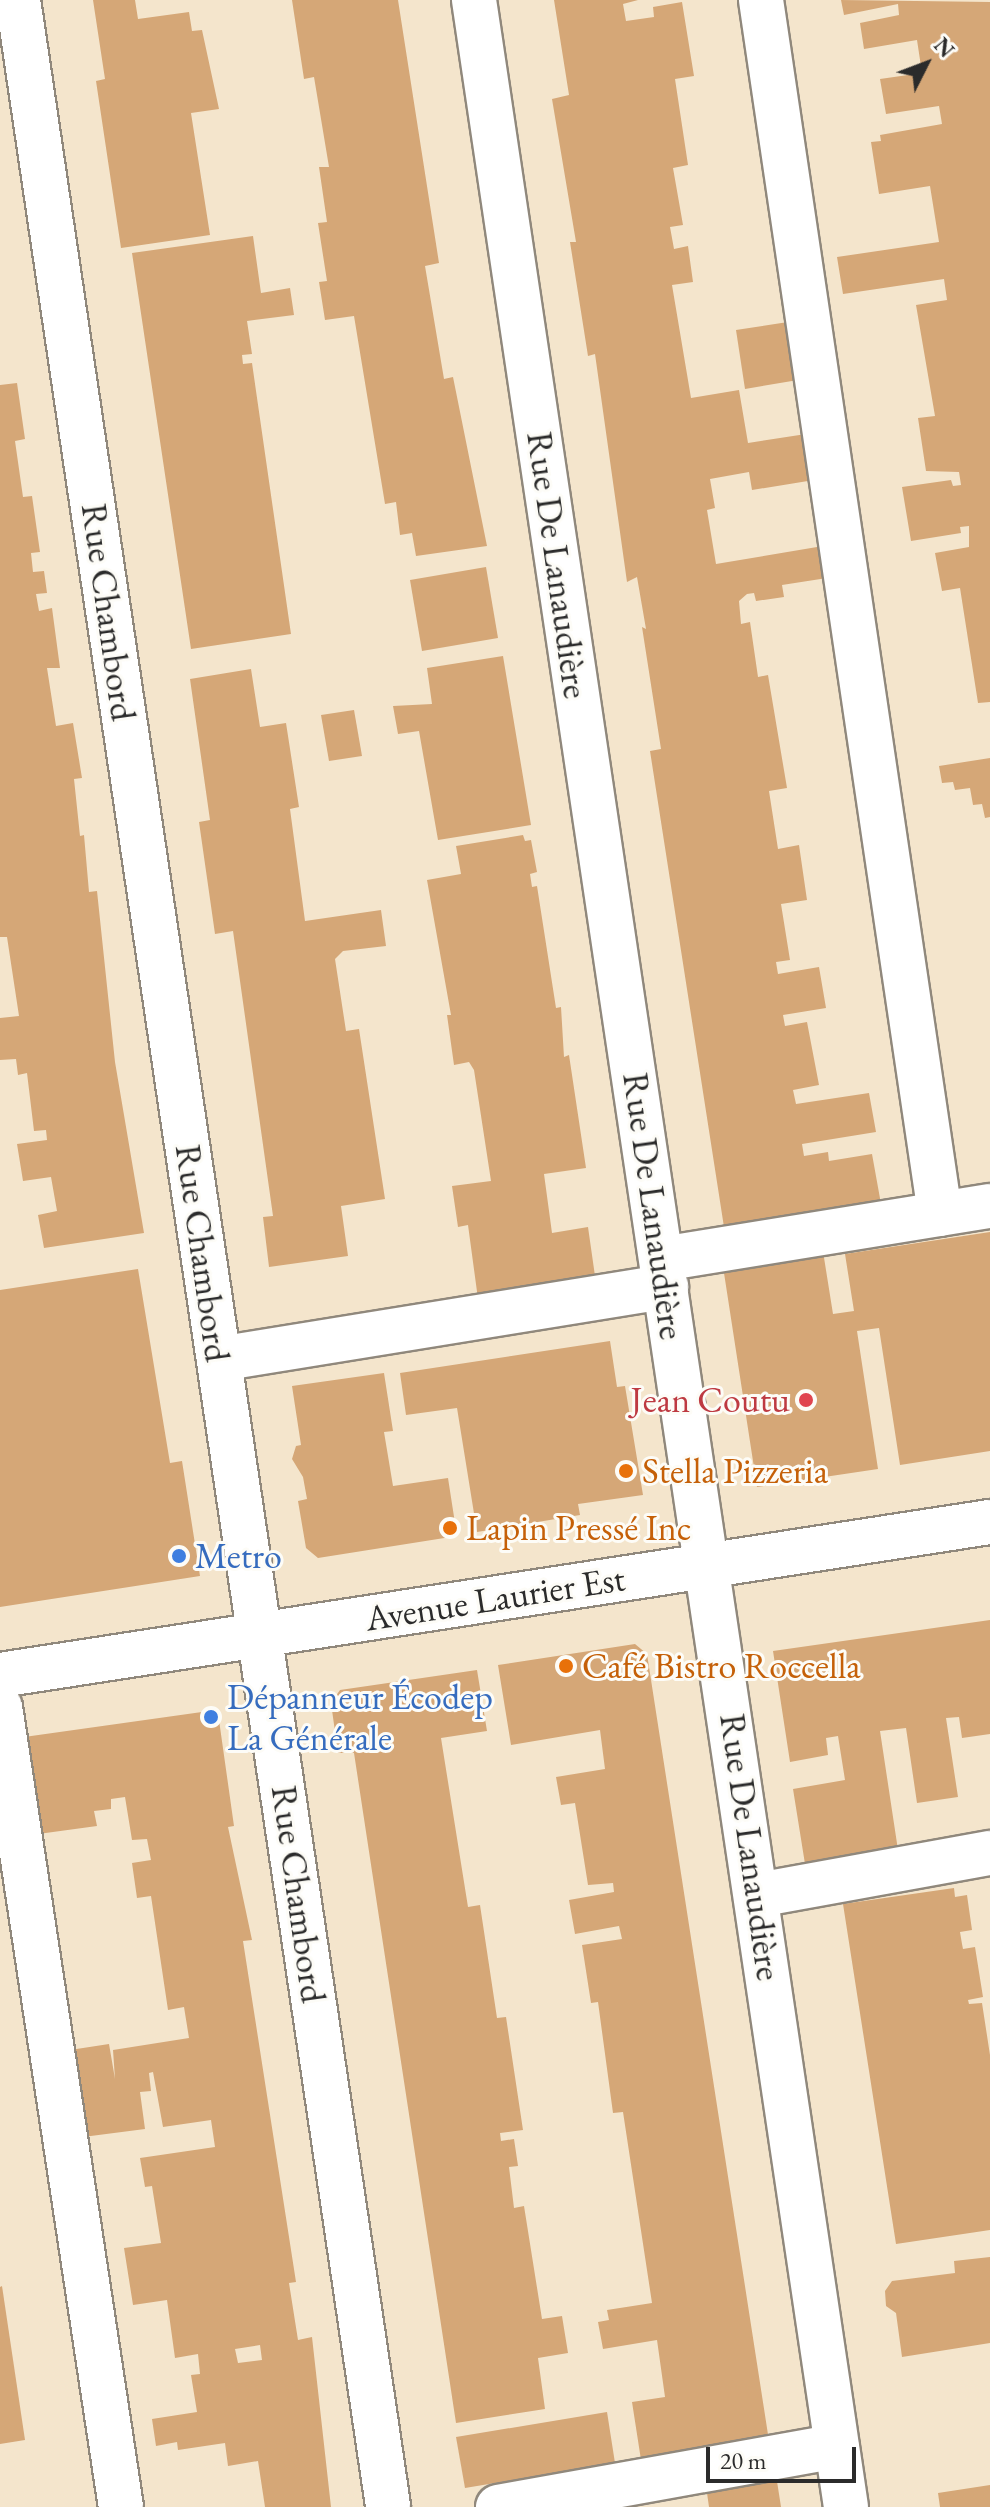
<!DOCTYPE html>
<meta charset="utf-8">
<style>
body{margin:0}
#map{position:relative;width:990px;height:2507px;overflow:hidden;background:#f4e5cc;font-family:"EB Garamond",serif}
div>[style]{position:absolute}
.building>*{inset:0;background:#d5a777}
.roads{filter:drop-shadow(2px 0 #90887c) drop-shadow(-2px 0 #90887c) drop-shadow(0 2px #90887c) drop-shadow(0 -2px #90887c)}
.minor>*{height:44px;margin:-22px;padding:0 22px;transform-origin:22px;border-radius:22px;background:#fff}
.dots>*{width:22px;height:22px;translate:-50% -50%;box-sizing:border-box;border:4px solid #fdfcf7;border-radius:50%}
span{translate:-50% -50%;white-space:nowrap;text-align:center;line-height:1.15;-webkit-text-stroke:6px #fdfcf7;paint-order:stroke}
.street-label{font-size:36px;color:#2b2b2b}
.health-label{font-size:36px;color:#be3a42}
.right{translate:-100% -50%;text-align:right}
.food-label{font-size:36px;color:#c56008}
.left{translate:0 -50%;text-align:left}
.shop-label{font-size:36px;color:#366cbe}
.north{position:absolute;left:886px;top:24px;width:80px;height:80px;-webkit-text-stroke:6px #fdfcf7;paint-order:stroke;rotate:48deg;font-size:22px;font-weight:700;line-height:32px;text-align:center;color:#2b2b2b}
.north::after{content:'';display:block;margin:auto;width:28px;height:36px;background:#2b2b2b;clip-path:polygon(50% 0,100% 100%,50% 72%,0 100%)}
.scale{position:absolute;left:706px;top:2447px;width:150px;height:36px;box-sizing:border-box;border:4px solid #2b2b2b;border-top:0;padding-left:10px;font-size:24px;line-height:28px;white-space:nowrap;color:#2b2b2b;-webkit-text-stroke:6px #fdfcf7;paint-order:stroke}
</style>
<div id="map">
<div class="building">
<i style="clip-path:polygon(93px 0,135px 0,138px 19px,189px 12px,192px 31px,202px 30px,219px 109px,191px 113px,210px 235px,121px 248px,96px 81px,105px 79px)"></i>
<i style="clip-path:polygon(292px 0,398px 0,439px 263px,425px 266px,444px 379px,453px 377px,487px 546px,416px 556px,412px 533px,400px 535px,396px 502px,385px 504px,354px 316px,325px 320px,319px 282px,327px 281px,318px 223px,327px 222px,319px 167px,329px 167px,314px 77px,304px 79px)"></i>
<i style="clip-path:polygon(554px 0,638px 0,623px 4px,626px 21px,654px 17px,653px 7px,682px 2px,694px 76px,675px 79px,688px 165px,673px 168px,683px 225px,670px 227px,674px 249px,688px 246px,693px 282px,672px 285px,691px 398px,739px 390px,748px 443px,806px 434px,814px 480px,752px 490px,749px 472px,710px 479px,715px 508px,707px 510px,716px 564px,823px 546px,827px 578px,782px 585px,784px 597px,756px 601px,754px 593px,747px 594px,739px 601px,741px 624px,750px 622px,758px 677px,768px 675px,787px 788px,769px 791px,778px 849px,799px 845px,807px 900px,781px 904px,790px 960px,776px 962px,778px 974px,819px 967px,826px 1008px,783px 1015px,785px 1026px,807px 1022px,819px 1085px,793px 1090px,796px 1104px,869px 1093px,876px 1132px,802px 1144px,804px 1156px,828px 1152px,829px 1161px,872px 1154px,883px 1215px,726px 1240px,650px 751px,661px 749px,642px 627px,646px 629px,637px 577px,627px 582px,595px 354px,588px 356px,570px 242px,576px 242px,552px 99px,569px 95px)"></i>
<i style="clip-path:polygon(841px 0,990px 2px,990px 702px,978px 703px,960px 588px,942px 591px,935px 553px,969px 547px,969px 526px,960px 527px,961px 533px,911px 541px,902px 487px,951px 480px,953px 486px,961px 485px,959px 472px,926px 471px,918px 418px,935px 416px,916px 305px,947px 300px,944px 279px,843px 294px,837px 257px,939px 242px,930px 186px,879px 194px,871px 142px,881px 141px,880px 135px,942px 124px,939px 106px,886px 114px,880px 79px,922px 73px,917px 40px,864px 49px,860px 23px,899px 15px,898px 4px,844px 15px)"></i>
<i style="clip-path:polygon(253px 236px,261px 293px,290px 288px,294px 315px,247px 321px,252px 354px,242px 355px,243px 364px,252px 363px,291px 634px,191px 649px,132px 253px)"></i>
<i style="clip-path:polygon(788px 322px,798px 380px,745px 389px,736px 330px)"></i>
<i style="clip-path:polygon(17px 383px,25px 439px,15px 441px,23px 497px,32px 496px,40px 552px,31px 553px,33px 572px,44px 571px,47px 593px,36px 594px,39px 611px,52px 608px,60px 668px,47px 668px,56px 726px,73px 723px,82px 778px,74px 779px,80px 836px,84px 835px,89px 892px,97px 891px,115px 1062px,144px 1233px,44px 1248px,38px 1215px,57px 1211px,51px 1177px,23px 1181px,17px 1144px,47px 1140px,46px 1130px,34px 1131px,27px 1073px,18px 1075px,16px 1059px,0 1060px,0 1018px,19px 1016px,7px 937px,0 937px,0 385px)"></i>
<i style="clip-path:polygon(486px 567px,498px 638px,422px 651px,410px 580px)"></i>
<i style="clip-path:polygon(503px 656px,531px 825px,438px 840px,419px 731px,398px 734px,393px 706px,432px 704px,427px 668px)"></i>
<i style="clip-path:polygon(251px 669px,260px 727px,286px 723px,299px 807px,290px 809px,305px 921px,381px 910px,386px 946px,343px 951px,335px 959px,346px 1031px,359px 1029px,385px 1199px,341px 1206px,348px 1256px,269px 1267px,263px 1217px,273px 1216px,233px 931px,215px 934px,199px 822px,210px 820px,190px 679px)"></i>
<i style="clip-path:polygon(354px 710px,362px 756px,329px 761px,321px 715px)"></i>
<i style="clip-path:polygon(990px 758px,990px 817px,985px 818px,982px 804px,973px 805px,970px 788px,955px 790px,953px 782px,942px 783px,939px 766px)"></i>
<i style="clip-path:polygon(523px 835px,525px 841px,531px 840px,537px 872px,530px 874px,532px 887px,537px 886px,556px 1008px,561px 1007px,564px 1057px,569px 1055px,586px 1168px,544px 1174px,552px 1233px,588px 1227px,596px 1283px,478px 1299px,468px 1225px,458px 1227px,452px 1186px,491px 1181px,474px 1070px,469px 1062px,454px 1065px,447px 1015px,451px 1015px,427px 880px,461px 874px,456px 846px)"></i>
<i style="clip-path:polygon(990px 1232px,990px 1451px,900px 1465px,879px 1328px,857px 1331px,878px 1469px,757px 1487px,722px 1260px,822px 1245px,833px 1314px,854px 1311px,845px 1254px)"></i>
<i style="clip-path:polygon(138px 1269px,170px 1463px,182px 1461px,200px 1576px,0 1607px,0 1290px)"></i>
<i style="clip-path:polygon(610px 1341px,617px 1387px,625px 1386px,643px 1495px,578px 1504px,580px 1515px,477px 1532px,457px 1408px,406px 1415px,400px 1373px)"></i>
<i style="clip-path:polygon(384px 1373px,393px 1431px,384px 1432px,393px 1486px,448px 1478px,457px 1536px,318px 1558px,306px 1548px,298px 1501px,307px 1499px,303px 1477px,292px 1459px,296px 1446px,301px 1445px,292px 1386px)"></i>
<i style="clip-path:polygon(990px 1620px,990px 1734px,962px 1738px,959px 1717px,946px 1718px,958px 1797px,917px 1803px,906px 1728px,880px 1731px,898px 1850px,805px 1864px,793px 1789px,845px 1780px,838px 1736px,826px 1738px,828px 1755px,790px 1762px,773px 1651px)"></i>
<i style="clip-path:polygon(635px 1644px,647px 1654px,769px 2441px,641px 2460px,632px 2402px,665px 2397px,657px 2340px,603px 2349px,598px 2322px,609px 2320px,607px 2310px,652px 2303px,623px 2112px,613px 2113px,598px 2002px,591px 2003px,582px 1945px,622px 1939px,619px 1926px,575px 1934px,569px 1900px,614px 1892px,613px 1883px,588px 1885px,575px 1803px,561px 1805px,556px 1777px,605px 1769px,600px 1730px,511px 1745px,498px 1665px)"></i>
<i style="clip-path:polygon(477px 1670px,487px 1731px,441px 1738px,468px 1907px,480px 1905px,497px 2018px,506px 2017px,523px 2130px,500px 2133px,501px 2141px,514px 2139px,518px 2166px,509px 2167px,514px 2208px,524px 2206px,542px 2319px,562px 2316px,568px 2353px,538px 2358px,545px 2409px,456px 2423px,354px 1753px,338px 1753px,331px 1703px,340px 1690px)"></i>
<i style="clip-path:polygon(evenodd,209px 1711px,219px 1720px,234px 1826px,228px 1827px,252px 1940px,243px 1941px,296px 2282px,289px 2283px,298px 2340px,312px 2337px,331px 2507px,265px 2507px,258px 2461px,228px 2466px,225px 2443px,178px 2450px,177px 2442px,156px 2446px,152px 2419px,197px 2412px,191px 2375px,200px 2374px,198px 2354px,175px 2358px,167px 2300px,133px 2305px,124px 2248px,161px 2243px,152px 2186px,145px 2187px,140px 2158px,215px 2147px,211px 2120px,163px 2127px,153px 2072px,149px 2073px,151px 2091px,140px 2092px,145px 2129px,83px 2137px,70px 2050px,109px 2044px,115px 2079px,113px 2050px,189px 2038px,184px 2007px,168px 2010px,151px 1896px,137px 1898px,132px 1863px,151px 1860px,147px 1839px,132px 1840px,125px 1797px,111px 1799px,111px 1809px,94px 1811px,97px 1826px,31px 1835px,17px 1738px,209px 1711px,260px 2345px,262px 2360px,238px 2363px,235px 2349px,260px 2345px)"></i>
<i style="clip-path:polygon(954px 1888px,955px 1897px,967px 1895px,972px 1930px,960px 1932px,962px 1944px,963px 1949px,975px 1947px,983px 1997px,968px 2000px,969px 2004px,982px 2003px,990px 2055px,990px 2230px,896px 2244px,843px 1904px)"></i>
<i style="clip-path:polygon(990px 2257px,990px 2343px,902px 2357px,896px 2313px,886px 2306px,885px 2291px,892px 2281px,955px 2273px,954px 2261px)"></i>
<i style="clip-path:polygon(2px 2286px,25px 2440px,0 2444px,0 2287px)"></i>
<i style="clip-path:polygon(607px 2412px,615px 2463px,465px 2488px,456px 2437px)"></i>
<i style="clip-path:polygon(776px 2475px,781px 2507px,709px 2507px,706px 2486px)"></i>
<i style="clip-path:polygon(990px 2485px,990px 2507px,940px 2507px,938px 2493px)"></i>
</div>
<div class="roads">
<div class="minor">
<i style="left:18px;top:0;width:2534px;rotate:81.6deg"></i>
<i style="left:474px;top:0;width:2534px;rotate:81.56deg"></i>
<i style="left:761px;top:0;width:1227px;rotate:81.61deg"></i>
<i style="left:662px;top:1259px;width:332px;rotate:-9.2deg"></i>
<i style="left:219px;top:1359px;width:453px;rotate:-9.2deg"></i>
<i style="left:0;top:1675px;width:1002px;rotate:-8.79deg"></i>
<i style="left:0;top:1707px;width:809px;rotate:81.4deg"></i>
<i style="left:758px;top:1895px;width:236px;rotate:-10.3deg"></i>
<i style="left:498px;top:2507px;width:344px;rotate:-10.2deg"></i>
</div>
</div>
<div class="dots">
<i style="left:806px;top:1400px;background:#e0444e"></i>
<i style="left:626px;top:1471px;background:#e8710a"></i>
<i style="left:450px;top:1528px;background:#e8710a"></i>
<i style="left:179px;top:1556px;background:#3f7fe0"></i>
<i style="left:566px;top:1666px;background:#e8710a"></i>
<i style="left:211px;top:1717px;background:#3f7fe0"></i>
</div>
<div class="street-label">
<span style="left:558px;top:565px;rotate:82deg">Rue De Lanaudière</span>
<span style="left:109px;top:612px;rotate:82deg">Rue Chambord</span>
<span style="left:654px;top:1206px;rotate:82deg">Rue De Lanaudière</span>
<span style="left:203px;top:1253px;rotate:82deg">Rue Chambord</span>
<span style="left:495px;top:1598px;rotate:-9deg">Avenue Laurier Est</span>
<span style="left:751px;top:1847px;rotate:82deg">Rue De Lanaudière</span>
<span style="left:299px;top:1894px;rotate:82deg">Rue Chambord</span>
</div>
<div class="health-label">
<span class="right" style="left:790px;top:1400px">Jean Coutu</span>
</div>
<div class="food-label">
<span class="left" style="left:642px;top:1471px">Stella Pizzeria</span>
<span class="left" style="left:466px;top:1528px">Lapin Pressé Inc</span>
<span class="left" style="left:582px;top:1666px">Café Bistro Roccella</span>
</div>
<div class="shop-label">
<span class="left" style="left:195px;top:1556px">Metro</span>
<span class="left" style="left:227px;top:1717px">Dépanneur Écodep<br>La Générale</span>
</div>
<div class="north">N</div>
<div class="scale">20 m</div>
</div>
